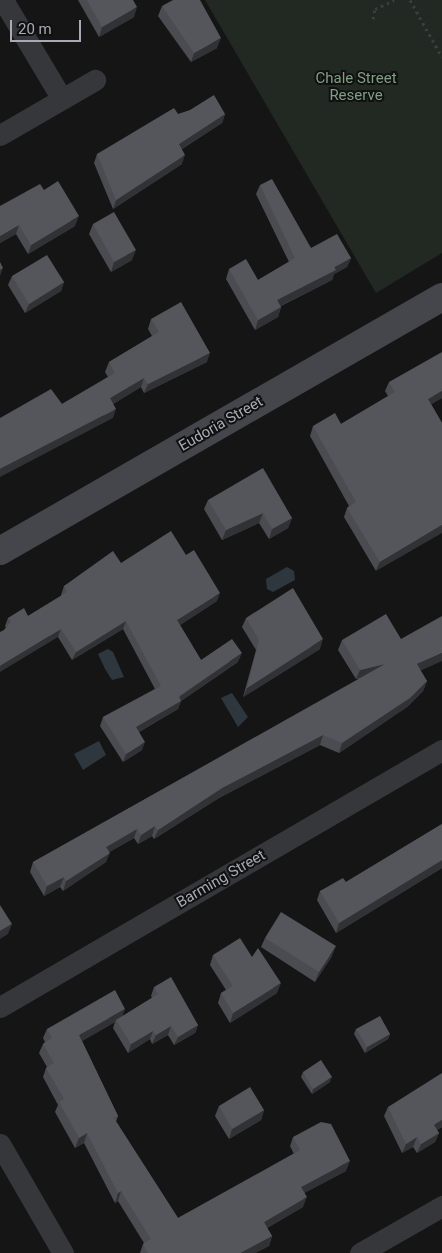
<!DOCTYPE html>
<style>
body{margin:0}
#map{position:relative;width:442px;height:1253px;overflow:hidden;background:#151516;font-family:Roboto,sans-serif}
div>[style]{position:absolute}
.green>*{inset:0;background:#212922}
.water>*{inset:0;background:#2f373e}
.path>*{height:3px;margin-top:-1.5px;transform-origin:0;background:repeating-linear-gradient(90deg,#3c3e42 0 2.5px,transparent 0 6.5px)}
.minor>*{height:21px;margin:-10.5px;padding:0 10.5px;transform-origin:10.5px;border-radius:10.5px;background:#36373b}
.secondary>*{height:28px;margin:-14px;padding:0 14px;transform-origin:14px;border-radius:14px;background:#44464b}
.wall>*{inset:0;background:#4b4c51}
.shaded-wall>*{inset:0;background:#313235}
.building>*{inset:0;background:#55565b}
span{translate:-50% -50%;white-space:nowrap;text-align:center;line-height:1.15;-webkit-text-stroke:4px #101011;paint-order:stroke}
.park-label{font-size:15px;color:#809f84}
.street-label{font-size:15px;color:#a8abb5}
.scale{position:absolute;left:10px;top:20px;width:71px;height:22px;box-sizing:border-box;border:2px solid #a8abb5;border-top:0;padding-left:6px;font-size:15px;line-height:18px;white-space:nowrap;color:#a8abb5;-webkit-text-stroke:4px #101011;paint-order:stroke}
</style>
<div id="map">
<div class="green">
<i style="clip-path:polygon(205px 0,442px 0,442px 253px,376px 293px)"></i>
</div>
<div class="water">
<i style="clip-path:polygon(287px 567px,294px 571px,295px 580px,273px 592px,267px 589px,266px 579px)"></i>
<i style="clip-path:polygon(108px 649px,113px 652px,124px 677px,112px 680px,105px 669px,98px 654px)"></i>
<i style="clip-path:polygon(232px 693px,248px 717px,238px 727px,221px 698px)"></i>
<i style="clip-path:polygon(99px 741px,106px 755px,83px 770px,74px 754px)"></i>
</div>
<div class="path">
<i style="left:410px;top:0;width:65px;rotate:60.7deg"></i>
<i style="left:373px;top:19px;width:10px;rotate:-79deg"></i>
<i style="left:375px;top:9px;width:21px;rotate:-25deg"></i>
</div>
<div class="minor">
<i style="left:3px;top:0;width:115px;rotate:59.2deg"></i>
<i style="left:0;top:135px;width:110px;rotate:-30.1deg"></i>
<i style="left:0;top:1007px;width:511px;rotate:-30.18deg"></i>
<i style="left:0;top:1144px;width:126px;rotate:60deg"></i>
<i style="left:360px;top:1253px;width:95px;rotate:-29.8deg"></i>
</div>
<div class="secondary">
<i style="left:0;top:551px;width:510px;rotate:-29.88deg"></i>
</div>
<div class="wall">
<i style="clip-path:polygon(78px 0,133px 0,134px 17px,99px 37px)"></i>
<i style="clip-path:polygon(162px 6px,217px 48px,191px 62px,158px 16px)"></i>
<i style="clip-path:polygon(178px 114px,225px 114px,222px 123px,182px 149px,182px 164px,113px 209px,94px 163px,97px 154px)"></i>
<i style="clip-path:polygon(260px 185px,311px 248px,351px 258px,347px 267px,334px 274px,332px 280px,281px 306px,281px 307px,278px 317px,255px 330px,226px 279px,229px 269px,258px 280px,289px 262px,256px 194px)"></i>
<i style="clip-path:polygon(44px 190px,75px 226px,28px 254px,16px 234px,0 243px,0 206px)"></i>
<i style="clip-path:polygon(93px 224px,132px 260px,111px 272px,89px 234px)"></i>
<i style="clip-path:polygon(12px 276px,64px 282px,61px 291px,25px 313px,8px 285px)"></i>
<i style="clip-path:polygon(151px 319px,207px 362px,144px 393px,141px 387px,113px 404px,113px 418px,62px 404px,108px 377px,105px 372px,109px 362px,152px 336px,148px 329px)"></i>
<i style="clip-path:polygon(389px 382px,442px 398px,431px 404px,442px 423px,376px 571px,344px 517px,347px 508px,349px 506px,310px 436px,313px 426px,341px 424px,388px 396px,385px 391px)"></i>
<i style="clip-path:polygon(208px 500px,292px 518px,288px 528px,269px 539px,259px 523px,222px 540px,204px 509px)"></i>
<i style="clip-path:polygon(186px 555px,217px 601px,180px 625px,201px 660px,238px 662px,181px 701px,178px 709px,139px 732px,142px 750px,123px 762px,100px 726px,103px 717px,155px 689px,123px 629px,72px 660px,58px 637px,4px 630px,6px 628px,5px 626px,8px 618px,28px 616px,61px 596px,61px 595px,64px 586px,121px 563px)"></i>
<i style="clip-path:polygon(246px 618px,320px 649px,243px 697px,256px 650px,242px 627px)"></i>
<i style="clip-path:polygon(342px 640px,420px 671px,427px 681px,423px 691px,407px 707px,339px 753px,320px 745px,219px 798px,154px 839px,152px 836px,138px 844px,134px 838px,109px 852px,106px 862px,63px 891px,60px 887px,44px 896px,30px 872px,33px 862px,360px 679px,356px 679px,338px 650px)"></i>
<i style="clip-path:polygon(442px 824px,442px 868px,336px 933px,317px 900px,320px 891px,346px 882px)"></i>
<i style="clip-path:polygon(265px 938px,332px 956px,315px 982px,261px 947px)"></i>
<i style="clip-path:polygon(213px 955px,252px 957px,277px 993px,230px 1023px,218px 1003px,221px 993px,226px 990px,210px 965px)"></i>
<i style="clip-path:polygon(154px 987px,198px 1025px,195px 1033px,174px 1045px,168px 1035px,152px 1044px,150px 1039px,128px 1053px,113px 1028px,115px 1022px,82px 1041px,118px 1116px,116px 1122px,178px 1218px,294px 1154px,290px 1146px,293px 1137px,346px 1171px,304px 1193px,303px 1207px,267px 1228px,272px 1236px,269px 1246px,255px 1253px,140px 1253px,143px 1244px,144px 1243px,118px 1201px,115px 1203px,84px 1143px,75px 1148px,55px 1112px,58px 1105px,43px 1077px,46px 1068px,47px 1067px,39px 1053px,43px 1044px,45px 1042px,43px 1038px,47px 1029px,123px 1016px,152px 998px,151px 996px)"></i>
<i style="clip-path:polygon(356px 1029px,390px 1034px,388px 1039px,365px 1053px,354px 1034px)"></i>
<i style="clip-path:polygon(303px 1072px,330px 1082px,312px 1094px,301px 1077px)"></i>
<i style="clip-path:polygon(219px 1106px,264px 1110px,261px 1120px,229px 1139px,215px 1116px)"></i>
<i style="clip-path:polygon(388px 1107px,442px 1127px,437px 1130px,439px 1133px,435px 1142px,417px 1153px,413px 1147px,402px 1153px,384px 1116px)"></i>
</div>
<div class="shaded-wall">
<i style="clip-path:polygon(137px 7px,134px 17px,99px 37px,102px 27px)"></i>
<i style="clip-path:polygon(221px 38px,217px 48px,191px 62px,194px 53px)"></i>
<i style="clip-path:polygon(225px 114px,222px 123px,175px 153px,179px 144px)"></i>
<i style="clip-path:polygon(185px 155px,182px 164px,113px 209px,116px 200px)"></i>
<i style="clip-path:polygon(79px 216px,75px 226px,28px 254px,31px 245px)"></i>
<i style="clip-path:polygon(19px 225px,16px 234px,0 243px,0 236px)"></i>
<i style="clip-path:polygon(136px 250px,132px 260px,111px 272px,114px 262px)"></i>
<i style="clip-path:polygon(351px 258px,347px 267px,334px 274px,332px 280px,274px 309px,277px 300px)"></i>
<i style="clip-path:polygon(3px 268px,0 276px,0 270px)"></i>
<i style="clip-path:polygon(64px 282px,61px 291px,25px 313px,29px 304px)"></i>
<i style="clip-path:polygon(281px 307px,278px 317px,255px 330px,258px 320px)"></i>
<i style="clip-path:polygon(210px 353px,207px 362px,144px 393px,148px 384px)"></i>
<i style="clip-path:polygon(144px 378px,141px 387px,106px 408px,110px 398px)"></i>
<i style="clip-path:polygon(442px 391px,442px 398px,425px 408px,428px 399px)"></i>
<i style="clip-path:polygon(116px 409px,113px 418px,0 477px,0 469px)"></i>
<i style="clip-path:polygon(263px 513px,259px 523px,222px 540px,226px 530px)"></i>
<i style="clip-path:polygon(292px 518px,288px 528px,269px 539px,272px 529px)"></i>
<i style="clip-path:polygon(442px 525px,442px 533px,376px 571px,380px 562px)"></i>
<i style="clip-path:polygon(220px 593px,217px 601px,174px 629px,177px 620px)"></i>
<i style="clip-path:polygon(126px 621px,123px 629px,72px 660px,76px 652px)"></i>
<i style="clip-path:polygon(61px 629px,58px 637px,0 672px,0 666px)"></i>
<i style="clip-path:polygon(323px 639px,320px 649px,243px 697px,247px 688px)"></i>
<i style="clip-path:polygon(242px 653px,238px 662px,181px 701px,178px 709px,133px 735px,136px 727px)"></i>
<i style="clip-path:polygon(442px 653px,442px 661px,413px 674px,417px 664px)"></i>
<i style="clip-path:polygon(385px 664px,382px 674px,356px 679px,360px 670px)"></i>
<i style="clip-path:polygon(427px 681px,423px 691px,407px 707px,339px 753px,342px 743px)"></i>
<i style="clip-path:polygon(323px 735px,320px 745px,219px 798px,154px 839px,158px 830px,222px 788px)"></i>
<i style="clip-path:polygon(145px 742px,142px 750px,123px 762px,126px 754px)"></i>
<i style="clip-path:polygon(155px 826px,152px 836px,138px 844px,141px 835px)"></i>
<i style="clip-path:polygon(137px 829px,134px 838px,103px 856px,106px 847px)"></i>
<i style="clip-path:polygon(110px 853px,106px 862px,63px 891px,66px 881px)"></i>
<i style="clip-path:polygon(442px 860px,442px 868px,336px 933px,339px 923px)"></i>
<i style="clip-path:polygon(64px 877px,60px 887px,44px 896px,47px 886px)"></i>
<i style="clip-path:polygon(12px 924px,8px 934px,0 939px,0 931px)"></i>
<i style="clip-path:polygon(336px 946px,332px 956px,315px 982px,319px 972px)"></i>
<i style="clip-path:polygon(281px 983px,277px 993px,230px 1023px,233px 1013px)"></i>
<i style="clip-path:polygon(125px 1009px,122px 1018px,116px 1020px,115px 1022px,75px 1045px,79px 1035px)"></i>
<i style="clip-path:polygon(198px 1025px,195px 1033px,174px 1045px,178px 1037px)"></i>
<i style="clip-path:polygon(171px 1026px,168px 1035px,152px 1044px,156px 1035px)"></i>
<i style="clip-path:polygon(153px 1031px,150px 1039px,128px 1053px,131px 1044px)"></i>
<i style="clip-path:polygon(390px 1034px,388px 1039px,365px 1053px,367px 1047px)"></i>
<i style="clip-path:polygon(332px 1077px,330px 1082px,312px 1094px,313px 1089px)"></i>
<i style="clip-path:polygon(264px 1110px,261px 1120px,229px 1139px,232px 1129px)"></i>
<i style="clip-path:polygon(442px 1120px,442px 1127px,430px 1134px,434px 1125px)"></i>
<i style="clip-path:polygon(87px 1133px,84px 1143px,75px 1148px,79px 1138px)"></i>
<i style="clip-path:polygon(439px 1133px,435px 1142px,417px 1153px,421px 1144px)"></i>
<i style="clip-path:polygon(417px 1137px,413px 1147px,402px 1153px,406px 1144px)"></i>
<i style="clip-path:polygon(350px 1161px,346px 1171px,297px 1197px,301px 1187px)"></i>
<i style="clip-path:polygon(121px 1191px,118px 1201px,115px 1203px,118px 1193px)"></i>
<i style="clip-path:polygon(307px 1197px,303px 1207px,260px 1232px,264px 1222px)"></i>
<i style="clip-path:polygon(272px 1236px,269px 1246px,255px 1253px,240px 1253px)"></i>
</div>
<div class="building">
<i style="clip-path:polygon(87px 0,133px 0,137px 7px,102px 27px)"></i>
<i style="clip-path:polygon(173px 0,200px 0,221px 38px,194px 53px,162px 6px)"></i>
<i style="clip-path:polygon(214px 95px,225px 114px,179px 144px,185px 155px,116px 200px,97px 154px,174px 108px,178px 114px,190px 110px)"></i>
<i style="clip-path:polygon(272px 179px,311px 248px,337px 234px,351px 258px,334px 267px,336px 270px,277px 300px,281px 307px,258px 320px,229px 269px,246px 259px,258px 280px,295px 258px,260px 185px)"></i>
<i style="clip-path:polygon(58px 181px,79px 216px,31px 245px,19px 225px,0 236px,0 206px,40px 184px,44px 190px)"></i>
<i style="clip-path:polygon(114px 212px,136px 250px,114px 262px,93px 224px)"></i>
<i style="clip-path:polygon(47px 255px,64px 282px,29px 304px,12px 276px)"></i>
<i style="clip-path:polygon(0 262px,3px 268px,0 270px)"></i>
<i style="clip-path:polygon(181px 302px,210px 353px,148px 384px,144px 378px,110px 398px,116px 409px,0 469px,0 418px,51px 389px,62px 404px,115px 373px,109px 362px,159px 332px,151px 319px)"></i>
<i style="clip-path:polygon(442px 352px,442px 391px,428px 399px,442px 423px,442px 525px,380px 562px,347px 508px,356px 502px,313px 426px,335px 413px,341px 424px,395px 392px,389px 382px)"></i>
<i style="clip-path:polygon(263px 468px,292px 518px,272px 529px,263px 513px,226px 530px,208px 500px)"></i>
<i style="clip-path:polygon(171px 531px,186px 555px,194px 550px,220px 593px,177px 620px,201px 660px,232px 639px,242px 653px,179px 696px,181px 701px,136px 727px,145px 742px,126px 754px,103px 717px,161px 686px,126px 621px,76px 652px,61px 629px,0 666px,0 632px,4px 630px,11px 622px,8px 618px,24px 608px,28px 616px,67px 592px,64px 586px,113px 551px,121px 563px)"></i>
<i style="clip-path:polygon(293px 588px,323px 639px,247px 688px,259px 640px,246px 618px)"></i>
<i style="clip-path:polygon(386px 614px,401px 639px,442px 616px,442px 653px,417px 664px,427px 681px,410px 698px,342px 743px,323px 735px,222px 788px,158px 830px,155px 826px,141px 835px,137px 829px,106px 847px,110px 853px,66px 881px,64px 877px,47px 886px,33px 862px,385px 664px,360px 670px,342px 640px)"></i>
<i style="clip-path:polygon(442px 824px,442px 860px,339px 923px,320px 891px,343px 878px,346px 882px)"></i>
<i style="clip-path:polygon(0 905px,12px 924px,0 931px)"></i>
<i style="clip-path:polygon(281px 912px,336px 946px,319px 972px,265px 938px)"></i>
<i style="clip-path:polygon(240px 938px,252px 957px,258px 948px,281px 983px,233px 1013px,221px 993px,233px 986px,213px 955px)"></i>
<i style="clip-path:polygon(171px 977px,198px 1025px,178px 1037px,171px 1026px,156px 1035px,153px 1031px,131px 1044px,116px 1020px,158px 994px,154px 987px)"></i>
<i style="clip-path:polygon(115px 990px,125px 1009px,79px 1035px,118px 1116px,114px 1118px,178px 1218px,300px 1150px,293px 1137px,321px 1122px,331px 1124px,350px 1161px,301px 1187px,307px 1197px,264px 1222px,272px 1236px,240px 1253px,148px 1253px,143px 1244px,151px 1239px,121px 1191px,118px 1193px,87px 1133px,79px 1138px,59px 1102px,64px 1099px,46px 1068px,54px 1063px,43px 1044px,52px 1038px,47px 1029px)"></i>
<i style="clip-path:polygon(380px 1016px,390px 1034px,367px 1047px,356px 1029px)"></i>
<i style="clip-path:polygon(321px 1060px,332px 1077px,313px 1089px,303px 1072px)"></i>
<i style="clip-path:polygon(442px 1073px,442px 1120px,434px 1125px,439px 1133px,421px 1144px,417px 1137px,406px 1144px,388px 1107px)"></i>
<i style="clip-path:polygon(250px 1087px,264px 1110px,232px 1129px,219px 1106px)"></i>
</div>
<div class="park-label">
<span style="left:356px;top:87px">Chale Street<br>Reserve</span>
</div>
<div class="street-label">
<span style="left:221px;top:424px;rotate:-30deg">Eudoria Street</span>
<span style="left:221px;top:879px;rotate:-30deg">Barming Street</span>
</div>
<div class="scale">20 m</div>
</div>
